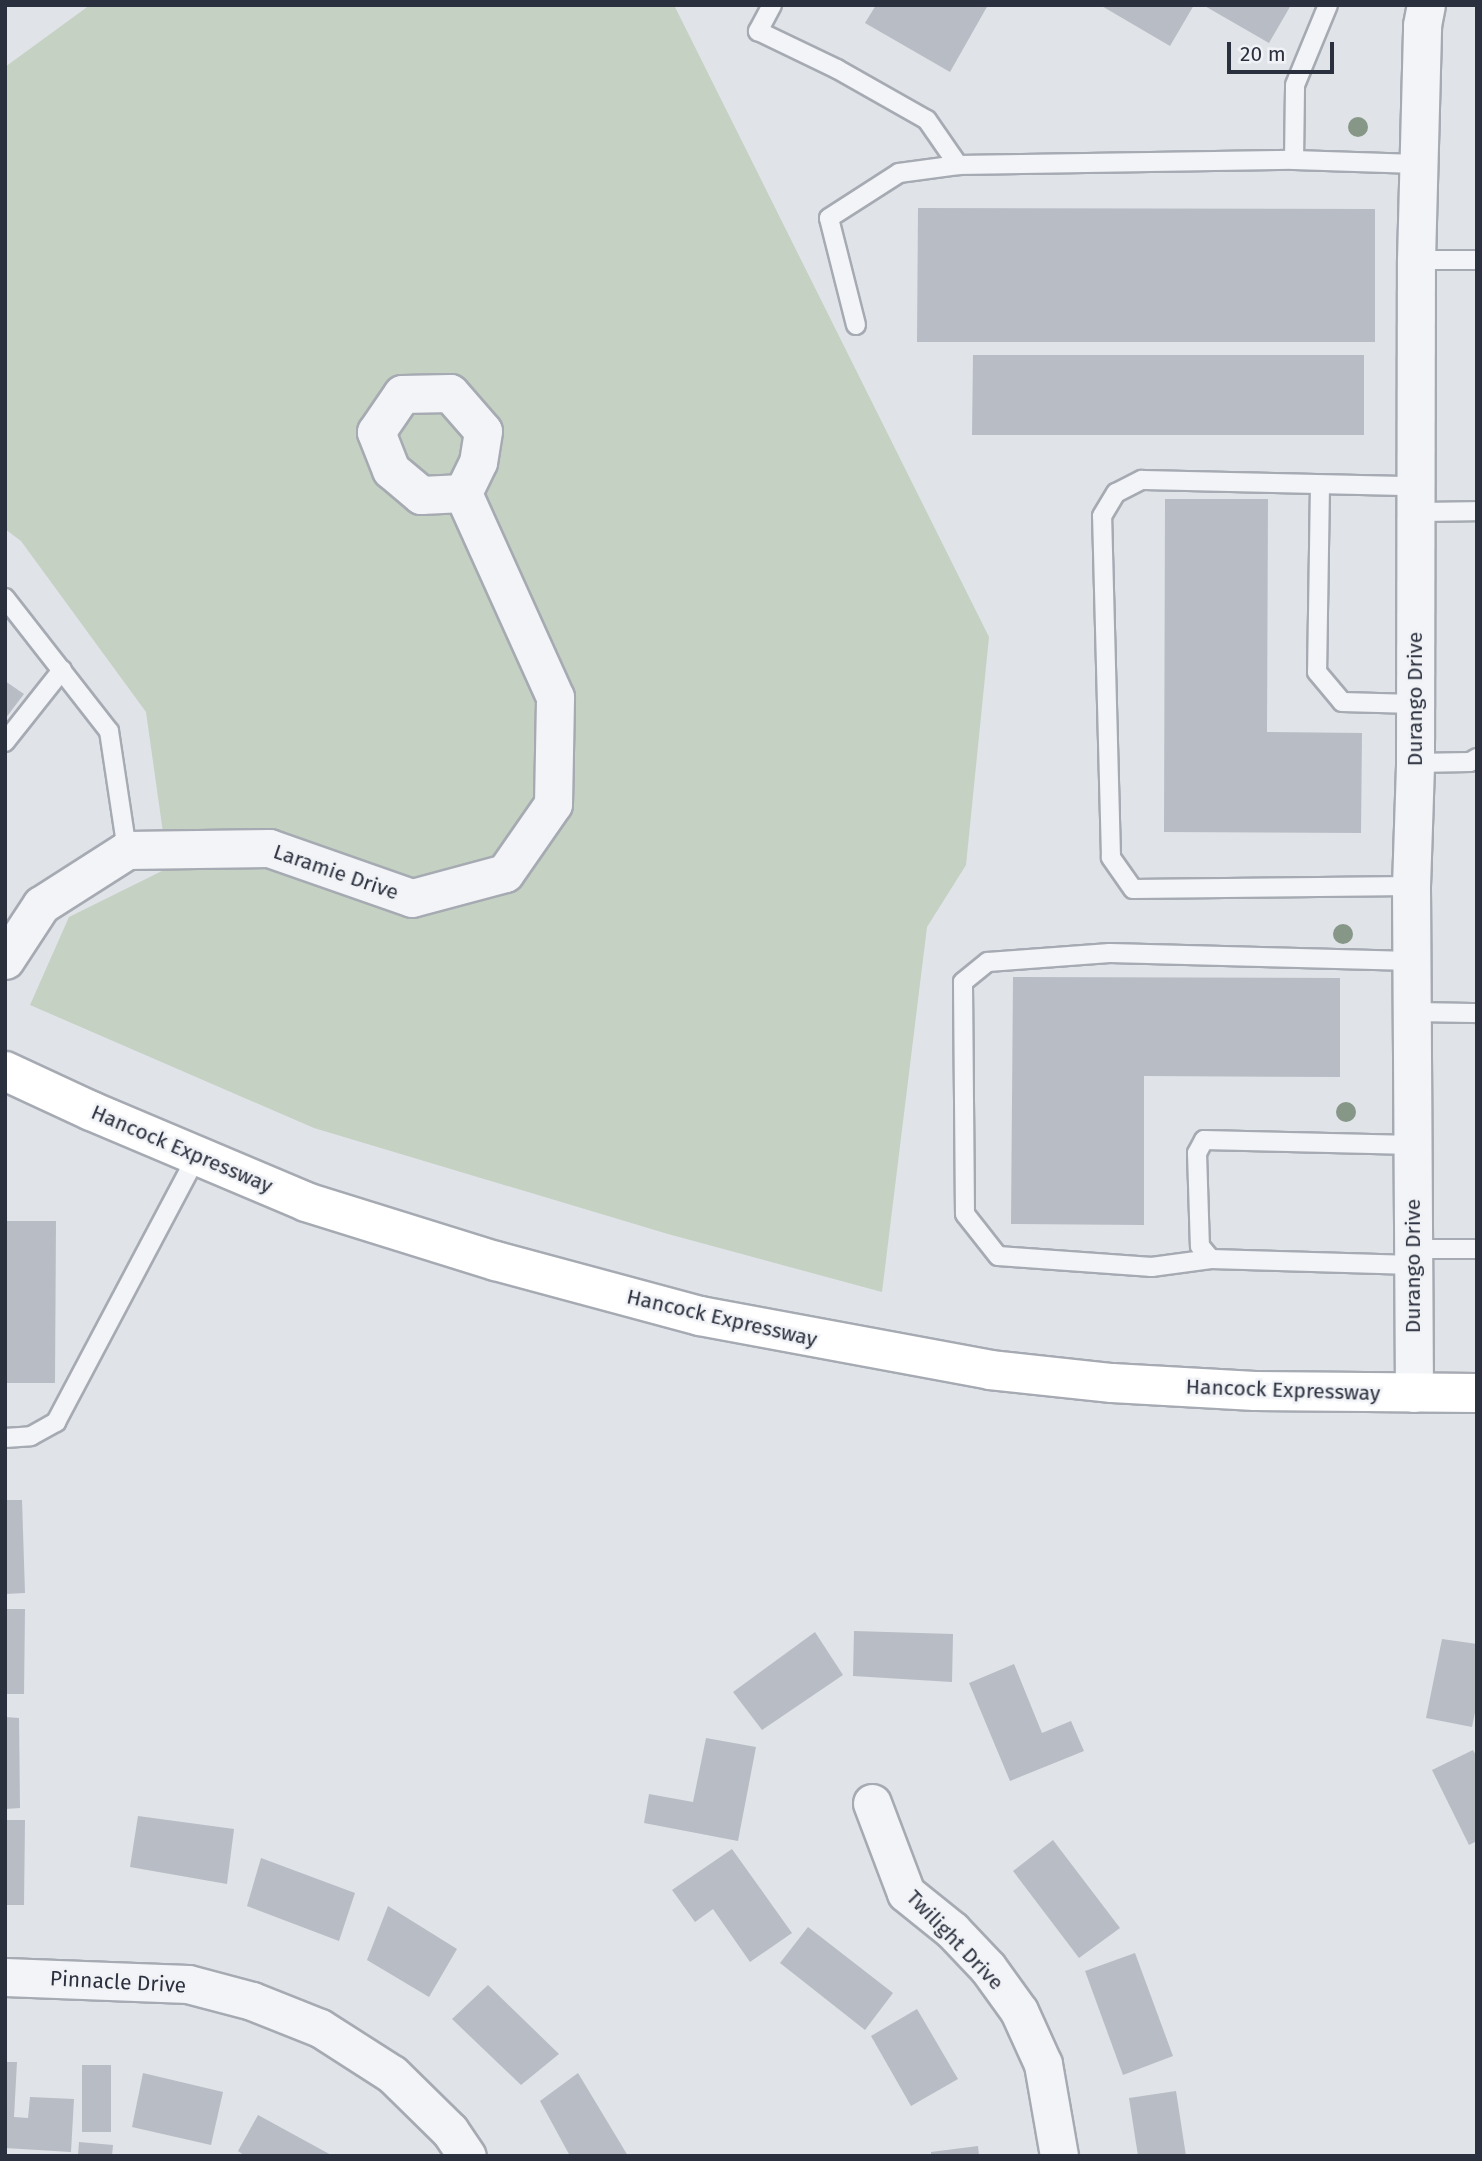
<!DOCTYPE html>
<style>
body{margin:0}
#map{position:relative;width:1482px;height:2161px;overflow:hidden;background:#e0e3e8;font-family:"Fira Sans",sans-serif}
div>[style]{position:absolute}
.green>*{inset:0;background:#c5d1c2}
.building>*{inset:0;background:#b8bcc4}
.roads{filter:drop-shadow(2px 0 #a6aab2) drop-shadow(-2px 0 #a6aab2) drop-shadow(0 2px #a6aab2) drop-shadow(0 -2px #a6aab2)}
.lane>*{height:18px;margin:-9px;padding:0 9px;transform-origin:9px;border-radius:9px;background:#f3f4f7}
.street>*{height:37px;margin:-18.5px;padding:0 18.5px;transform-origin:18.5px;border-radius:18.5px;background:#f3f4f7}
.primary>*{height:38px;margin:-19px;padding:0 19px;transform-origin:19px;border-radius:19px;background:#fff}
.trees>*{width:20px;height:20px;margin:-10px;border-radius:50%;background:#869788}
span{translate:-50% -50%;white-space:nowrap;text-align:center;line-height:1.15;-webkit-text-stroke:5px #f0f2f6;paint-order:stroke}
.street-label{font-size:21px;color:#2b303e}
.frame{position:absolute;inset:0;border:7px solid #2b303e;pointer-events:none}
.scale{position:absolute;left:1227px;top:42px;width:107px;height:32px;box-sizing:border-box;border:4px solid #2b303e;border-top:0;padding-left:9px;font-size:21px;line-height:24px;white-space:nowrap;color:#2b303e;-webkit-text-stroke:5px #f0f2f6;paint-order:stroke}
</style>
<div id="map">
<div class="green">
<i style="clip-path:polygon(90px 5px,674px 5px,989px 637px,966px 865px,927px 927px,882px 1292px,668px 1234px,314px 1128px,30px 1005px,69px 917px,168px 868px,146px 712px,21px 541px,5px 529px,5px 67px)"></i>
</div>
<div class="building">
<i style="clip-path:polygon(876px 5px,988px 5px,950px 72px,865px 23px)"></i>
<i style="clip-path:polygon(1100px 5px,1194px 5px,1170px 46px)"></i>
<i style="clip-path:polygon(1203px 5px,1291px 5px,1269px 43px)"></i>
<i style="clip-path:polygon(918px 208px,1375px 209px,1375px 342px,917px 342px)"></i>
<i style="clip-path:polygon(973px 355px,1364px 355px,1364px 435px,972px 435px)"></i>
<i style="clip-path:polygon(1165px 499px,1268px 499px,1267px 732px,1362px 733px,1361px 833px,1164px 832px)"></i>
<i style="clip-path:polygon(5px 681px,24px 694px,5px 719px)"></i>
<i style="clip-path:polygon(1013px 977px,1340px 978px,1340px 1077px,1144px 1076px,1144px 1225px,1011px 1224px)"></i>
<i style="clip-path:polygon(5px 1221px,56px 1221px,55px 1383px,5px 1383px)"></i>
<i style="clip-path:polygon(5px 1500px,22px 1500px,25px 1593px,5px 1594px)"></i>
<i style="clip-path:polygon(5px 1609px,25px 1609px,24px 1694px,5px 1694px)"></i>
<i style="clip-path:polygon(854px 1631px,953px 1634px,952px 1682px,853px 1676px)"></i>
<i style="clip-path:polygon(815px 1632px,843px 1675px,762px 1730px,733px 1692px)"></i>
<i style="clip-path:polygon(1442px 1639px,1477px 1644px,1477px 1703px,1472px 1727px,1426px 1718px)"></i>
<i style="clip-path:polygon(1014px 1664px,1042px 1733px,1071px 1721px,1084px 1751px,1010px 1781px,969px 1683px)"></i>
<i style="clip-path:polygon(5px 1717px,19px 1718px,20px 1808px,5px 1809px)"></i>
<i style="clip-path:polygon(706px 1738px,756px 1747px,738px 1841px,644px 1823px,649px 1794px,693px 1802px)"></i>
<i style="clip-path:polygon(1473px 1750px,1477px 1757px,1477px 1841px,1469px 1845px,1432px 1770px)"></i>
<i style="clip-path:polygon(138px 1816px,234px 1829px,227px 1884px,130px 1867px)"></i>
<i style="clip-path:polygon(5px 1820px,25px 1820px,24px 1905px,5px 1905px)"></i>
<i style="clip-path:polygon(1053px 1840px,1120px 1928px,1079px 1958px,1013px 1871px)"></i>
<i style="clip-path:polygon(732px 1849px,792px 1933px,750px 1962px,713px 1909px,695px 1922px,672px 1890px)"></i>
<i style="clip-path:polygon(261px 1858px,355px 1893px,339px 1941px,247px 1906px)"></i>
<i style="clip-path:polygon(388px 1906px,457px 1949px,429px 1997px,367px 1960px)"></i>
<i style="clip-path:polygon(808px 1927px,893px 1993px,865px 2030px,780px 1963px)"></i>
<i style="clip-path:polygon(1135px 1953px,1173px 2056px,1123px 2075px,1085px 1971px)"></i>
<i style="clip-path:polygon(488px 1985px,559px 2054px,521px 2085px,452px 2019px)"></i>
<i style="clip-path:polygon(917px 2009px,958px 2079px,911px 2106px,871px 2036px)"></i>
<i style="clip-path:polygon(5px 2062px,17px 2062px,14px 2117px,28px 2118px,30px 2097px,74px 2099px,71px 2152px,5px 2148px)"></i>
<i style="clip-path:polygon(82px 2065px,111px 2065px,111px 2132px,82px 2132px)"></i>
<i style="clip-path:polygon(143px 2073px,223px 2092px,211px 2145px,132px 2127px)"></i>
<i style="clip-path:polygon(578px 2073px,628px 2156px,570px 2156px,540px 2101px)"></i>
<i style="clip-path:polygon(1176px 2091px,1186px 2156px,1138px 2156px,1129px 2098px)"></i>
<i style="clip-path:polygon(258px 2115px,333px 2156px,245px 2156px,238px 2151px)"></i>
<i style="clip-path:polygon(79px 2142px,113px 2145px,112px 2156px,78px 2156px)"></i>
<i style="clip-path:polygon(978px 2146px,979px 2156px,931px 2156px,931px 2152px)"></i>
</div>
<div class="roads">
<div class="lane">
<i style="left:772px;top:5px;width:30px;rotate:118deg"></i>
<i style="left:758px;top:31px;width:88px;rotate:25.7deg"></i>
<i style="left:837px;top:69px;width:103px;rotate:29.5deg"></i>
<i style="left:927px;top:120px;width:55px;rotate:55.4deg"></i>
<i style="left:958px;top:165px;width:336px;rotate:-0.9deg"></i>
<i style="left:1294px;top:160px;width:123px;rotate:1.9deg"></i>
<i style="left:1294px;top:160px;width:75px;rotate:-89.2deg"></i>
<i style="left:1295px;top:85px;width:87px;rotate:-67.6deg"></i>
<i style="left:1416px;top:260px;width:61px"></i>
<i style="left:856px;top:325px;width:110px;rotate:-104.2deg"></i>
<i style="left:829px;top:218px;width:83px;rotate:-32.7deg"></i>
<i style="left:899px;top:173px;width:60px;rotate:-7.7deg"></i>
<i style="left:1320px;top:485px;width:187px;rotate:90.9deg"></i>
<i style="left:1317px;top:672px;width:39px;rotate:50deg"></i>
<i style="left:1342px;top:702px;width:73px;rotate:1.6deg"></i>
<i style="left:1415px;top:512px;width:62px;rotate:-0.9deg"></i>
<i style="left:5px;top:598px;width:169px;rotate:52deg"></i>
<i style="left:109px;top:731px;width:120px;rotate:81.4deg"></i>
<i style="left:5px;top:742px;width:92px;rotate:-51.6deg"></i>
<i style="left:1415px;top:763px;width:55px;rotate:-1deg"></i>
<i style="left:1470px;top:762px;width:8px;rotate:-30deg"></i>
<i style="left:1411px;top:886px;width:278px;rotate:179.4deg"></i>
<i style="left:1133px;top:889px;width:39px;rotate:-125deg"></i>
<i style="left:1111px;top:857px;width:341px;rotate:-91.5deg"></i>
<i style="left:1102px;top:516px;width:27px;rotate:-59deg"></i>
<i style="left:1116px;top:493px;width:29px;rotate:-27deg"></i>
<i style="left:1142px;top:480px;width:274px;rotate:1.3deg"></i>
<i style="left:1412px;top:1012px;width:65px;rotate:0.9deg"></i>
<i style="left:1413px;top:1145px;width:209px;rotate:-178.6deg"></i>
<i style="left:1204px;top:1140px;width:15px;rotate:118deg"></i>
<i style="left:1197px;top:1153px;width:93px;rotate:88.2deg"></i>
<i style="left:1200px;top:1246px;width:17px;rotate:50deg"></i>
<i style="left:1211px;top:1259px;width:202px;rotate:1.7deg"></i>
<i style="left:1413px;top:1249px;width:64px"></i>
<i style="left:1211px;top:1259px;width:60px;rotate:172.3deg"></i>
<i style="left:1152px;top:1267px;width:154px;rotate:-175.9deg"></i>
<i style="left:998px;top:1256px;width:53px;rotate:-128.2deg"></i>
<i style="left:965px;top:1214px;width:232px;rotate:-90.5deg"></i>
<i style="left:963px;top:982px;width:32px;rotate:-39deg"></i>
<i style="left:988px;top:962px;width:122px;rotate:-4.2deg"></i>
<i style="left:1110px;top:953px;width:302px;rotate:1.5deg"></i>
<i style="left:5px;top:1438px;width:26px;rotate:-4deg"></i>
<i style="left:31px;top:1436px;width:29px;rotate:-29deg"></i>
<i style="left:56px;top:1422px;width:301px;rotate:-62.1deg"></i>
</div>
<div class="street">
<i style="left:450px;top:393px;width:50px;rotate:49deg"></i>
<i style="left:483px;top:431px;width:31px;rotate:99deg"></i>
<i style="left:478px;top:462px;width:34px;rotate:116deg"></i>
<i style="left:463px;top:493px;width:42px;rotate:177.3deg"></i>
<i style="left:421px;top:495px;width:39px;rotate:-140deg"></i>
<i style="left:391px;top:470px;width:41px;rotate:-111.5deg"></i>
<i style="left:376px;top:432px;width:46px;rotate:-55.6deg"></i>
<i style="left:402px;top:394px;width:48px;rotate:-1.2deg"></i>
<i style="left:5px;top:960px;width:66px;rotate:-56.8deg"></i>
<i style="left:41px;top:905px;width:102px;rotate:-32.6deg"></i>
<i style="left:127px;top:850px;width:142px;rotate:-0.8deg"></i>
<i style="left:269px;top:848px;width:151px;rotate:19.3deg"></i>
<i style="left:412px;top:898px;width:96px;rotate:-15deg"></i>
<i style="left:505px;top:873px;width:84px;rotate:-55.2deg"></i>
<i style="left:553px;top:804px;width:107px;rotate:-88.9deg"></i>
<i style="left:555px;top:697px;width:224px;rotate:-114.3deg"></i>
<i style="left:1414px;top:1393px;width:507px;rotate:-90.34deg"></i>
<i style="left:1411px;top:886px;width:123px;rotate:-88.1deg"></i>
<i style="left:1415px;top:763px;width:503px;rotate:-89.89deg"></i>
<i style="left:1416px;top:260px;width:235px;rotate:-88.5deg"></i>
<i style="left:1422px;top:25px;width:20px;rotate:-79deg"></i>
<i style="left:872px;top:1803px;width:96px;rotate:69.3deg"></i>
<i style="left:906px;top:1893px;width:59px;rotate:38.8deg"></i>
<i style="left:952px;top:1930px;width:52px;rotate:46.5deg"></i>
<i style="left:988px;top:1968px;width:53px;rotate:54.2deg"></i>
<i style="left:1019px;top:2011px;width:58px;rotate:65.6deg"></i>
<i style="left:1043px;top:2064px;width:93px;rotate:80.1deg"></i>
<i style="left:5px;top:1977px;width:183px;rotate:2.2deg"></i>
<i style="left:188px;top:1984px;width:66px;rotate:14.9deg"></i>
<i style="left:252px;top:2001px;width:73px;rotate:21.7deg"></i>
<i style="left:320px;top:2028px;width:85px;rotate:32.6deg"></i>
<i style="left:392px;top:2074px;width:81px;rotate:44.5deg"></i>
<i style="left:450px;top:2131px;width:30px;rotate:56deg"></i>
</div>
<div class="primary">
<i style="left:5px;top:1071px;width:95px;rotate:24.9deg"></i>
<i style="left:91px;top:1111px;width:233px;rotate:22.9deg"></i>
<i style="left:306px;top:1202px;width:199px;rotate:17.3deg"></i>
<i style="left:496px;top:1261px;width:211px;rotate:15.1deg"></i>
<i style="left:700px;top:1316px;width:295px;rotate:10.5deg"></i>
<i style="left:990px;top:1370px;width:123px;rotate:6.1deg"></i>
<i style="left:1112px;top:1383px;width:143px;rotate:3.2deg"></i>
<i style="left:1255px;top:1391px;width:222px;rotate:0.5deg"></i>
</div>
</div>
<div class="trees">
<i style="left:1358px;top:127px"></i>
<i style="left:1343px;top:934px"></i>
<i style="left:1346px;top:1112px"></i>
</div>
<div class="street-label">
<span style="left:1415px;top:699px;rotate:-90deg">Durango Drive</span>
<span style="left:336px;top:872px;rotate:19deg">Laramie Drive</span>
<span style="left:182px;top:1149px;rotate:23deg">Hancock Expressway</span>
<span style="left:1413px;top:1266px;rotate:-90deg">Durango Drive</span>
<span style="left:722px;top:1318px;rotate:13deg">Hancock Expressway</span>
<span style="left:1283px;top:1390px;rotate:2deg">Hancock Expressway</span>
<span style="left:955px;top:1940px;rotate:46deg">Twilight Drive</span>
<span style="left:118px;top:1982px;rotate:3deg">Pinnacle Drive</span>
</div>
<div class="frame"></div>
<div class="scale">20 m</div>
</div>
